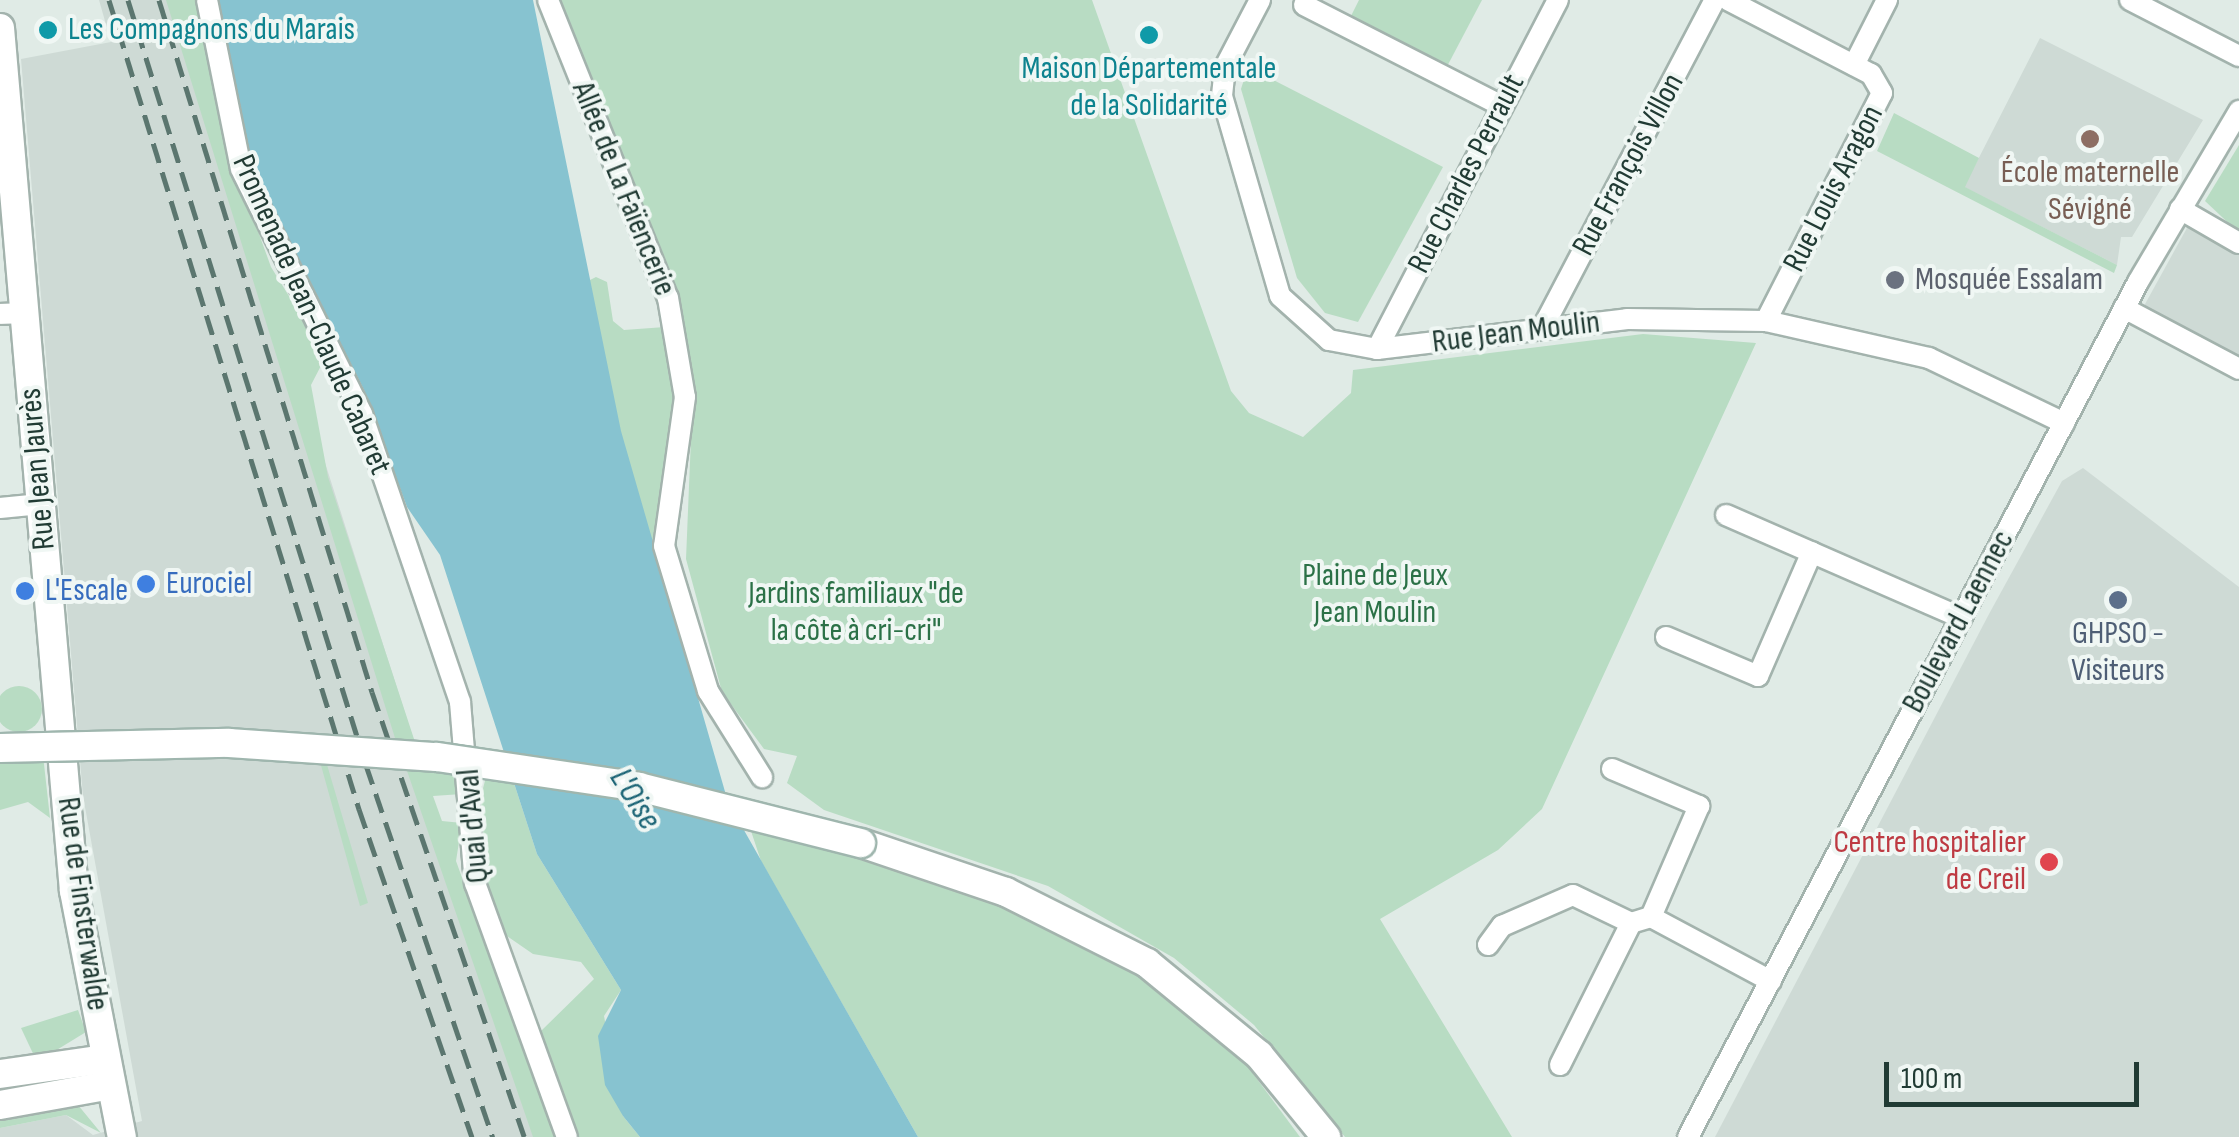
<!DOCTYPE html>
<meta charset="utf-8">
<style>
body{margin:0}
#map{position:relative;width:2239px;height:1137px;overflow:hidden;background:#e0ebe6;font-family:"Sofia Sans Condensed",sans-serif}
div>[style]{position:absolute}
.built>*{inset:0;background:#cedad5}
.green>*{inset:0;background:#b8dcc3}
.round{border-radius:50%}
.water>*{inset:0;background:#87c3d0}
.roads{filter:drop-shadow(2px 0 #a3b3ad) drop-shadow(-2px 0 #a3b3ad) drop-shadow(0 2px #a3b3ad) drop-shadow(0 -2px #a3b3ad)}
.street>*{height:20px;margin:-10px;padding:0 10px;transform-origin:10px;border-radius:10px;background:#fff}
.secondary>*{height:28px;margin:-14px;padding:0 14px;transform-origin:14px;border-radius:14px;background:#fff}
.rail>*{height:5px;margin-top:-2.5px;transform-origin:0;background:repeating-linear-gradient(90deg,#5b766f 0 20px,transparent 0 30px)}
.bridges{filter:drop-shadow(2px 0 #9fb6ae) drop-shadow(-2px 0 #9fb6ae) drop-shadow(0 2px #9fb6ae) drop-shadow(0 -2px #9fb6ae)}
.secondary-bridge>*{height:28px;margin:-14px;padding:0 14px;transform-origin:14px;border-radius:14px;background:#fff}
.dots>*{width:28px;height:28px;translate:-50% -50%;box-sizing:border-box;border:5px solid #f0f7f4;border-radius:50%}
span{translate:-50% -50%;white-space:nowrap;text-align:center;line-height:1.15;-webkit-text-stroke:8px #f0f7f4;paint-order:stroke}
.culture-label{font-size:32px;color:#0d838f}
.left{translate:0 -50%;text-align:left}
.street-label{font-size:32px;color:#213b34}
.education-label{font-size:32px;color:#785e54}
.worship-label{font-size:32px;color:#5b616d}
.park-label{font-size:32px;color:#2b7147}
.shop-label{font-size:32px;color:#366cbe}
.service-label{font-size:32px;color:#4e5e75}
.health-label{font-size:32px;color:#be3a42}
.right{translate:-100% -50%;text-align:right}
.water-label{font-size:35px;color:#1c6576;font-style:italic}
.scale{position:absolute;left:1884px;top:1062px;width:255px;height:45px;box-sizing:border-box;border:5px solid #213b34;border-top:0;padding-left:12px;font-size:30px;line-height:35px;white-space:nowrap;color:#213b34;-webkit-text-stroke:8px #f0f7f4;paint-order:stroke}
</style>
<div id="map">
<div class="built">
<i style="clip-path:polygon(99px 0,186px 0,202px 78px,429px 788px,555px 1137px,0 1137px,0 1128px,66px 1115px,93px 1135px,142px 1121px,83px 796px,21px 59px,111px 42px)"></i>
<i style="clip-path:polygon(2040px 38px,2203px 120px,2132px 237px,2121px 237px,2117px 265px,1964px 187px)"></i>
<i style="clip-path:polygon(2193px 217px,2239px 243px,2239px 369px,2139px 315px)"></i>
<i style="clip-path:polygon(2083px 468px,2239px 587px,2239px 1137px,1715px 1137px,1989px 614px,2062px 481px)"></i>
</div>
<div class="green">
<i style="clip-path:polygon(166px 0,196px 0,228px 148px,271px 267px,326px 356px,311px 385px,328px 477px,415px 742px,395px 738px)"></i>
<i style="clip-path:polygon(556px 0,1092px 0,1231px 391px,1249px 413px,1303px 437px,1351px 393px,1353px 370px,1643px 334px,1756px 343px,1542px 809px,1498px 850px,1380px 919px,1512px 1137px,1345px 1137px,1254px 1025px,1174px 958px,1048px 886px,824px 810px,787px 783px,797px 756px,764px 749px,722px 692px,686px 559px,693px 390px)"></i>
<i style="clip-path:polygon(1359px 0,1482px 0,1442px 76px,1346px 26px)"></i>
<i style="clip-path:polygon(1248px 67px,1443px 167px,1358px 322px,1325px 313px,1297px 278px,1241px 89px)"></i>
<i style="clip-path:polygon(1894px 113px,1979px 158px,1965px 187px,2117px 265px,2114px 273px,1877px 151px)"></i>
<i style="clip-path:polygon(2239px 145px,2239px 233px,2205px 201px)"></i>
<i style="clip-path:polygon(596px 277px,607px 282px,613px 321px,624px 330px,665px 327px,681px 365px,664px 573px,655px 582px,586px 282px)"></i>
<i class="round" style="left:-4px;top:686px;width:46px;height:46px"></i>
<i style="clip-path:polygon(43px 755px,50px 818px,28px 802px,0 810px,0 762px)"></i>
<i style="clip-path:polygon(319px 758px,325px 758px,368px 903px,360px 906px)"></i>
<i style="clip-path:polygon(405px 765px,462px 772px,462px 794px,433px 796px,442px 821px,462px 823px,456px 861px,556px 1137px,533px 1137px)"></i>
<i style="clip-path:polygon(486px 777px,513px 780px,537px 854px,621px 990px,604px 1016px,623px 1116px,640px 1137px,578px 1137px,541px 1031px,594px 979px,581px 962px,533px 954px,507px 936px,488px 892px,476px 815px)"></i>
<i style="clip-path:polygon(748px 822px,951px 882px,1123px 960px,1229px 1041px,1300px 1137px,918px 1137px,761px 861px)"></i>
<i style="clip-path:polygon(78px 1010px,86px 1032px,37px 1062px,21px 1028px)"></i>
<i style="clip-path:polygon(78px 1105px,101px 1133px,66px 1115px,0 1128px,0 1117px)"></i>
</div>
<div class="water">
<i style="clip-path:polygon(219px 0,533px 0,621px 431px,728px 802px,918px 1137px,640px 1137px,623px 1116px,605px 1085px,598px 1036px,621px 990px,537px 854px,440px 555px,407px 507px,364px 390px,247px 157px)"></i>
</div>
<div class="roads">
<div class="street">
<i style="left:207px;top:0;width:172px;rotate:78.6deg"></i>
<i style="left:241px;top:169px;width:273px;rotate:63.7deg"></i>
<i style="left:362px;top:414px;width:304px;rotate:71.2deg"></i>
<i style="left:460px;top:702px;width:182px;rotate:85.3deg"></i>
<i style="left:475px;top:883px;width:270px;rotate:70.1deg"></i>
<i style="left:548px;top:0;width:321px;rotate:68.1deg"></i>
<i style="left:668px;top:298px;width:100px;rotate:80.3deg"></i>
<i style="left:685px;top:397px;width:150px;rotate:98deg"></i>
<i style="left:664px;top:546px;width:152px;rotate:73.1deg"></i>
<i style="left:708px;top:691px;width:102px;rotate:57.9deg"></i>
<i style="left:1260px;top:0;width:76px;rotate:117.6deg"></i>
<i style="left:1225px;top:67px;width:29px;rotate:96deg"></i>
<i style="left:1222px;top:96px;width:208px;rotate:73.8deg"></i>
<i style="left:1280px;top:296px;width:66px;rotate:41.9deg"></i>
<i style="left:1329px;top:340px;width:49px;rotate:10.6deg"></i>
<i style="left:1377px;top:349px;width:252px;rotate:-6.8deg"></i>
<i style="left:1627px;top:319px;width:139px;rotate:0.8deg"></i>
<i style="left:1766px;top:321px;width:167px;rotate:12.8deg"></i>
<i style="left:1929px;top:358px;width:150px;rotate:25.7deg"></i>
<i style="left:1728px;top:0;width:161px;rotate:27.4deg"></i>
<i style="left:1871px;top:74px;width:22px;rotate:60deg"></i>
<i style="left:1882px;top:93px;width:256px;rotate:117deg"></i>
<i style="left:2130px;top:0;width:123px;rotate:27.2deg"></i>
<i style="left:1304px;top:5px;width:222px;rotate:27deg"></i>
<i style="left:1854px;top:65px;width:73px;rotate:-63.1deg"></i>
<i style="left:2180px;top:209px;width:68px;rotate:30deg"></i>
<i style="left:2124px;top:308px;width:130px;rotate:27.9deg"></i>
<i style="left:0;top:314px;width:24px;rotate:-2deg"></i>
<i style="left:1542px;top:329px;width:372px;rotate:-62.3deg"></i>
<i style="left:1377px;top:349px;width:393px;rotate:-62.6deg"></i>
<i style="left:0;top:508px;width:41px;rotate:-5.6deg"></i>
<i style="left:1726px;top:515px;width:257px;rotate:23.6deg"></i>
<i style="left:1666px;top:637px;width:100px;rotate:23deg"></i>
<i style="left:1758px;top:676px;width:135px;rotate:-66.5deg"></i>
<i style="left:1612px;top:769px;width:95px;rotate:23deg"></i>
<i style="left:1699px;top:806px;width:121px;rotate:113.4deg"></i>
<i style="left:1488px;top:945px;width:24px;rotate:-54deg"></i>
<i style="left:1502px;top:926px;width:77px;rotate:-23.6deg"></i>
<i style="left:1573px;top:895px;width:64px;rotate:25.8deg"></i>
<i style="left:1631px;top:923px;width:21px;rotate:-17deg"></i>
<i style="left:1651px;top:917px;width:136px;rotate:28.1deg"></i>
<i style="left:1560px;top:1065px;width:159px;rotate:-63.4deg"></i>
<i style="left:1688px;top:1137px;width:966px;rotate:-62.24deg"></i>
<i style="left:2138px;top:282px;width:199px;rotate:-59.4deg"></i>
</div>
<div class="secondary">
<i style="left:0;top:28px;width:866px;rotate:85.1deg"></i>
<i style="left:74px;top:891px;width:251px;rotate:79deg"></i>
<i style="left:861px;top:843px;width:153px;rotate:18.7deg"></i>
<i style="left:1006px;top:892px;width:158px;rotate:26.7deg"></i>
<i style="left:1147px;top:963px;width:145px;rotate:39.4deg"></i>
<i style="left:1259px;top:1055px;width:106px;rotate:50.7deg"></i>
<i style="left:0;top:1074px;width:107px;rotate:-8.1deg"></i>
<i style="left:0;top:1105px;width:113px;rotate:-10.2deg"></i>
</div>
</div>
<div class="rail">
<i style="left:109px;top:0;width:847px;rotate:72.83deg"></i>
<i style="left:359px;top:809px;width:347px;rotate:71deg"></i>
<i style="left:128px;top:0;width:801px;rotate:72.72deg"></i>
<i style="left:366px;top:765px;width:393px;rotate:71.2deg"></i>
<i style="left:159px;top:0;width:724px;rotate:72.89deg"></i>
<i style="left:372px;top:692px;width:470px;rotate:71.1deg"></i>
</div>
<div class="bridges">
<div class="secondary-bridge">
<i style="left:0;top:748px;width:229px;rotate:-1.3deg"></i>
<i style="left:229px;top:743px;width:208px;rotate:3.9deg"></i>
<i style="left:437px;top:757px;width:204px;rotate:8.4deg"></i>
<i style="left:639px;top:787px;width:229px;rotate:14.2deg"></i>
</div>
</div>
<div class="dots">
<i style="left:48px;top:30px;background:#0f9aa8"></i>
<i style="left:1149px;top:35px;background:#0f9aa8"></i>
<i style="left:2090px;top:139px;background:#8d6e63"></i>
<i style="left:1895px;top:280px;background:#6b7280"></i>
<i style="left:146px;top:584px;background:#3f7fe0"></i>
<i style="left:25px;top:591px;background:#3f7fe0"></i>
<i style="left:2118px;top:600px;background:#5c6f8a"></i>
<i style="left:2049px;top:862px;background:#e0444e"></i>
</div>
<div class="culture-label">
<span class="left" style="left:68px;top:30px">Les Compagnons du Marais</span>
<span style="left:1149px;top:88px">Maison Départementale<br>de la Solidarité</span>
</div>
<div class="street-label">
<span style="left:1629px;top:165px;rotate:-62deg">Rue François Villon</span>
<span style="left:1467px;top:174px;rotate:-63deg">Rue Charles Perrault</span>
<span style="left:623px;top:189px;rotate:68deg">Allée de La Faïencerie</span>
<span style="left:1834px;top:189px;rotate:-63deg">Rue Louis Aragon</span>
<span style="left:311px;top:315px;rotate:66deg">Promenade Jean-Claude Cabaret</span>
<span style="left:1516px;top:333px;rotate:-7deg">Rue Jean Moulin</span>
<span style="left:38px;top:469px;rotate:-95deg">Rue Jean Jaurès</span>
<span style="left:1959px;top:622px;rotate:-62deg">Boulevard Laennec</span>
<span style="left:474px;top:826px;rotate:-95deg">Quai d'Aval</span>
<span style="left:82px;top:904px;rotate:82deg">Rue de Finsterwalde</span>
</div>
<div class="education-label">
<span style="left:2090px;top:192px">École maternelle<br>Sévigné</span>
</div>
<div class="worship-label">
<span class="left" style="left:1915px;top:280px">Mosquée Essalam</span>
</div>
<div class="park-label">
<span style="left:1375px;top:595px">Plaine de Jeux<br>Jean Moulin</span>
<span style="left:856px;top:613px">Jardins familiaux "de<br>la côte à cri-cri"</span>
</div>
<div class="shop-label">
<span class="left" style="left:166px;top:584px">Eurociel</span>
<span class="left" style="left:45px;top:591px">L'Escale</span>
</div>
<div class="service-label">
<span style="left:2118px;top:653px">GHPSO -<br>Visiteurs</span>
</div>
<div class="health-label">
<span class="right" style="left:2026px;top:862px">Centre hospitalier<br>de Creil</span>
</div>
<div class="water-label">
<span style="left:635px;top:799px;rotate:58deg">L'Oise</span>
</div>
<div class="scale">100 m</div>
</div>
